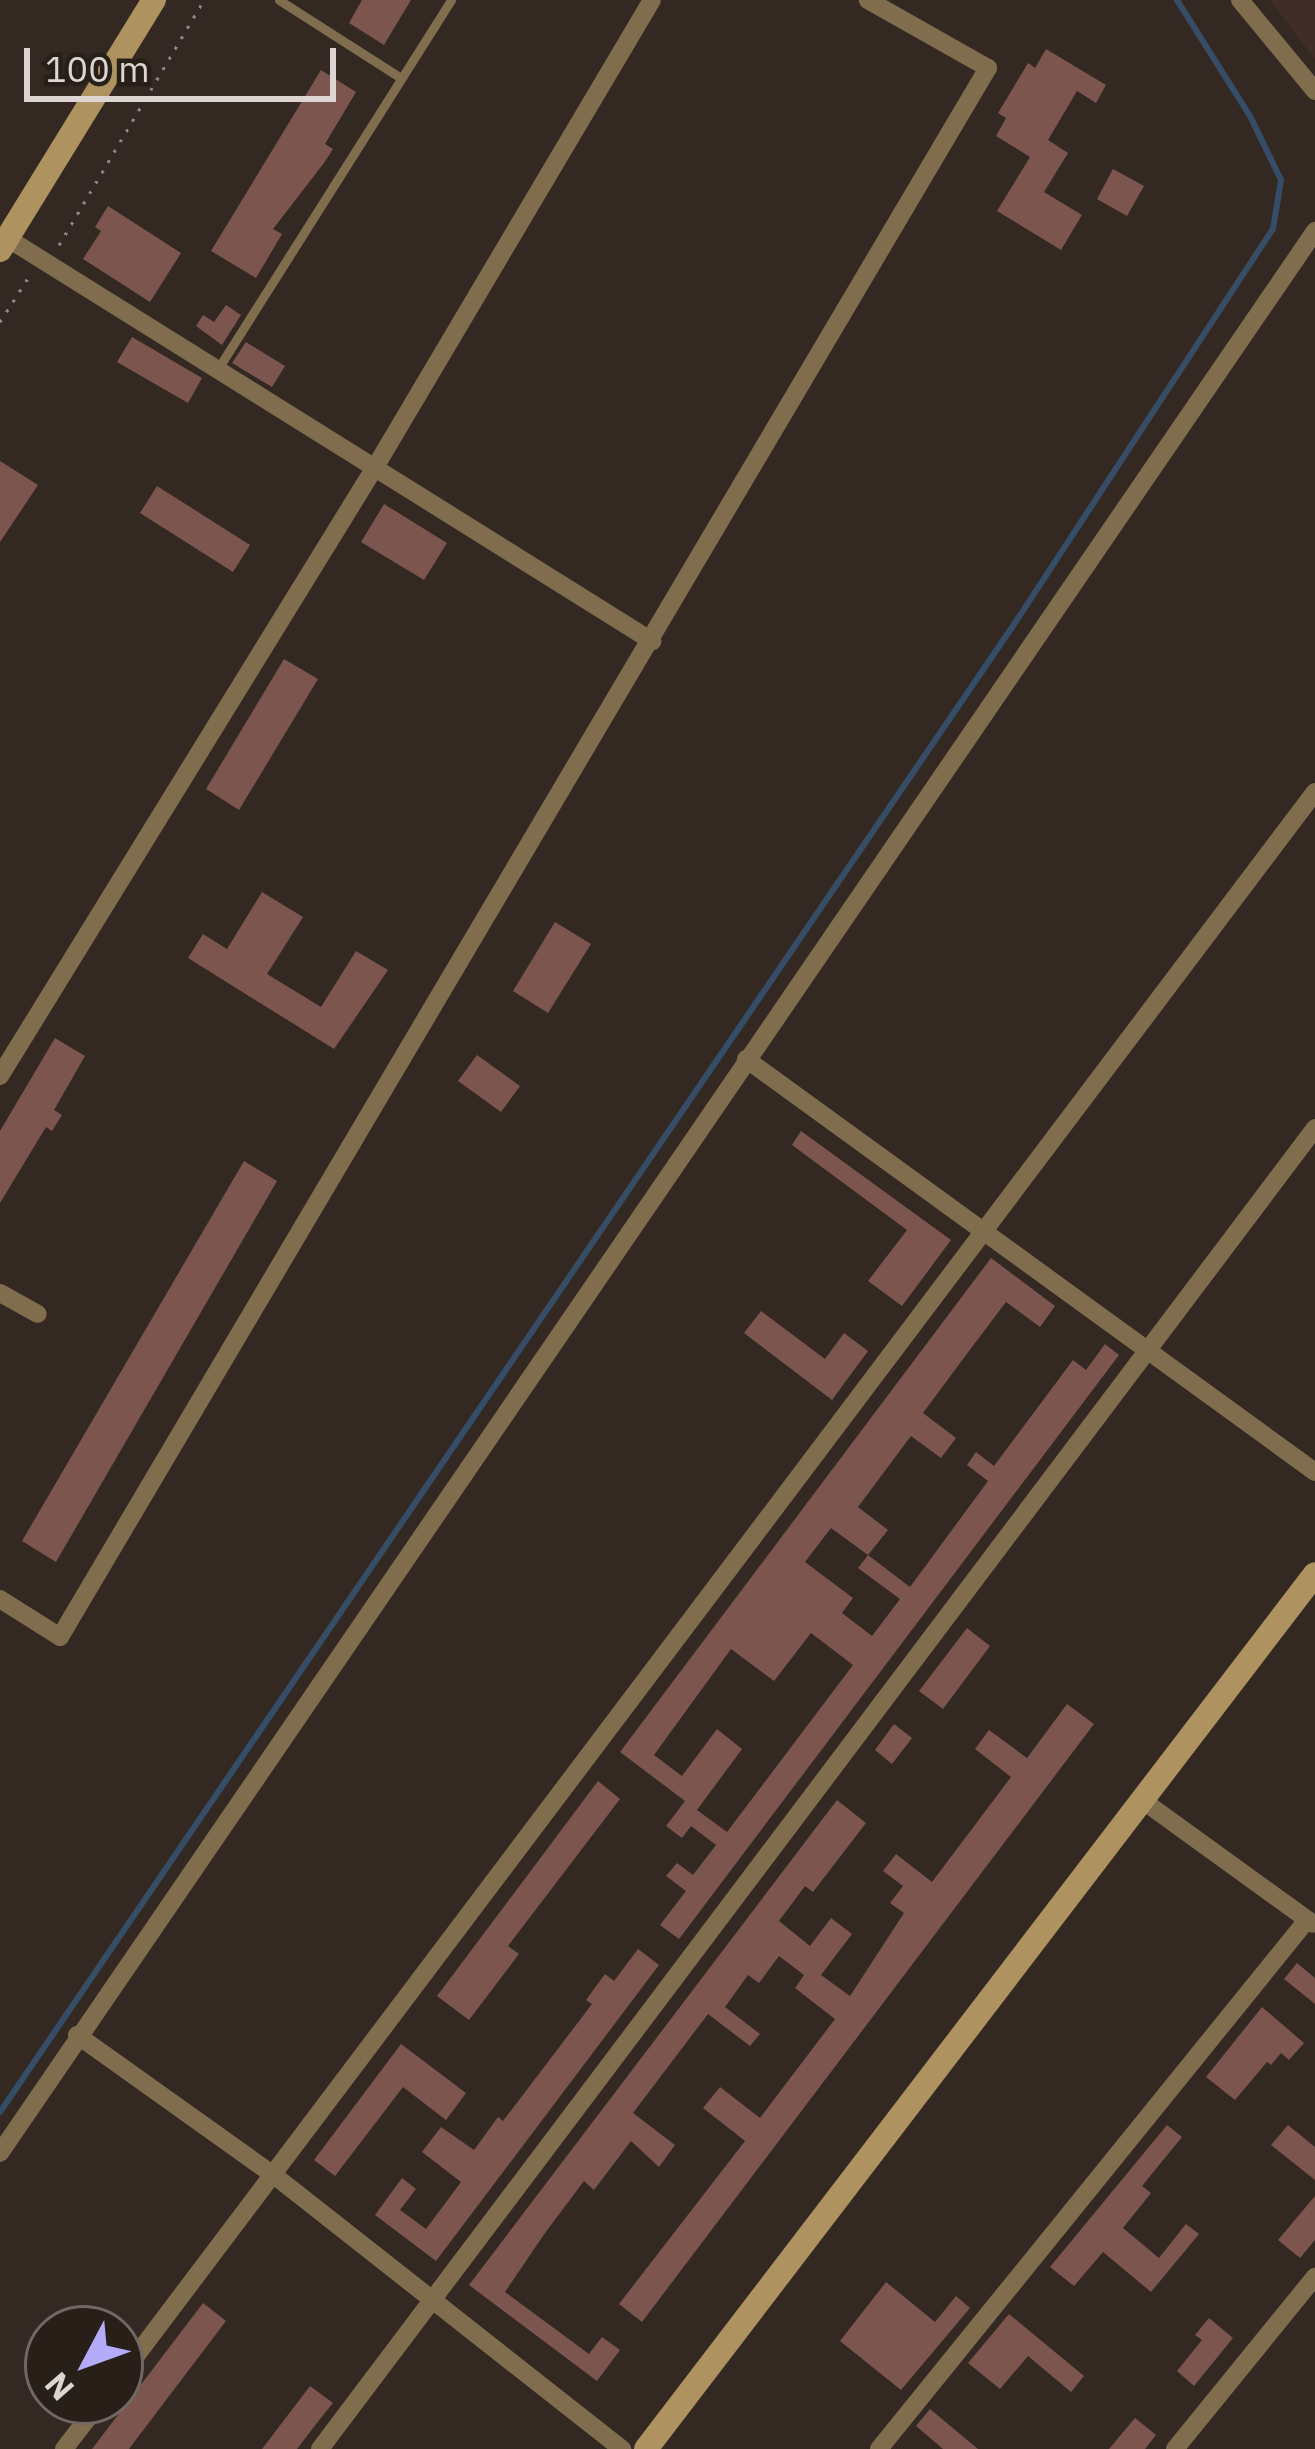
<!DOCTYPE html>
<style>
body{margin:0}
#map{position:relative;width:1315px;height:2449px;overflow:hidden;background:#332922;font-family:"IBM Plex Sans",sans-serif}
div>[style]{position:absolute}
.education>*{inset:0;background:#412d28}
.stream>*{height:6px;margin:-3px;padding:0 3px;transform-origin:3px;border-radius:3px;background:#364d67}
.building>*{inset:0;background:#7b554e}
.path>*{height:3px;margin-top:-1.5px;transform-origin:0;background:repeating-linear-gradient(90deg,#8e8681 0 3px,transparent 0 12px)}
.lane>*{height:9px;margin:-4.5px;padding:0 4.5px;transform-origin:4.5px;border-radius:4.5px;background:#7f6d4e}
.street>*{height:18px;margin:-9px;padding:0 9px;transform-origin:9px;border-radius:9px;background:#7f6d4e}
.secondary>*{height:24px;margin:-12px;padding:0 12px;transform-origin:12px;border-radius:12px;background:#ae925f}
span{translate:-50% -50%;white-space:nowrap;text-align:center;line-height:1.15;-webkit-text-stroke:9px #291f19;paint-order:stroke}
.north{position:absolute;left:24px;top:2305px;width:120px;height:120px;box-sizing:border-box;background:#291f19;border:3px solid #716863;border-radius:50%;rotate:229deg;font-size:33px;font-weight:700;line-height:48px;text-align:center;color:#dcd5d1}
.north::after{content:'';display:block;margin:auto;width:42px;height:54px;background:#b4acf9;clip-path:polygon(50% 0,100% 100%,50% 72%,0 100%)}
.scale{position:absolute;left:24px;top:48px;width:312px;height:54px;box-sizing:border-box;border:6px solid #dcd5d1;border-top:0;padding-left:15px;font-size:36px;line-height:42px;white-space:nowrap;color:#dcd5d1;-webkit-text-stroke:9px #291f19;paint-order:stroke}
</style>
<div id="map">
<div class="education">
<i style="clip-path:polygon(1270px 0,1315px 0,1315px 59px)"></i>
</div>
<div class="stream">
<i style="left:0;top:2112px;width:1795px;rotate:-55.72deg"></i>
<i style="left:1011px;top:629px;width:478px;rotate:-56.8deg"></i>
<i style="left:1273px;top:229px;width:50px;rotate:-80.7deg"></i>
<i style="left:1281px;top:180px;width:71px;rotate:-115.8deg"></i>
<i style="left:1250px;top:116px;width:137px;rotate:-122.2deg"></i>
</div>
<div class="building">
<i style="clip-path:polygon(362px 0,411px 0,384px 45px,349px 23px)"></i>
<i style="clip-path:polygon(1046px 49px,1106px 85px,1096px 103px,1077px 91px,1048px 140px,1068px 153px,1044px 192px,1082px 215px,1061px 250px,997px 211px,1030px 157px,996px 136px,1006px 118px,998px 113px,1028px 63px,1035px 68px)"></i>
<i style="clip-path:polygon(321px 70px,356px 92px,325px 144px,333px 149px,324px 163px,273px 229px,282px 234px,256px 278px,211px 251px)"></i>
<i style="clip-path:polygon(1113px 169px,1144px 186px,1127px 216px,1097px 199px)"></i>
<i style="clip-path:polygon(108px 206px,181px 253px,150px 302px,83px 259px,101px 231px,95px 227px)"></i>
<i style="clip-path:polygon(226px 305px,241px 315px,222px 345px,196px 326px,203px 315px,214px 322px)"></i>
<i style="clip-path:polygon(132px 337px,202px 378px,188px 403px,117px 362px)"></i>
<i style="clip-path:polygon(246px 342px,285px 366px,272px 387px,232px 363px)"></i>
<i style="clip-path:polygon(0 461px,38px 485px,0 542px)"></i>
<i style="clip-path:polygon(157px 486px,250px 545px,233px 572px,140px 513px)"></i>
<i style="clip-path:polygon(384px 504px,447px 543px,424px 580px,361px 542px)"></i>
<i style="clip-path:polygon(284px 659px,318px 679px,239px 810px,206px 789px)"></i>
<i style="clip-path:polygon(262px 892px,303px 917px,267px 974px,321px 1007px,356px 951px,388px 970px,334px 1049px,188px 958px,203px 934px,227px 949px)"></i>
<i style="clip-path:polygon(555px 922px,591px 944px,548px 1013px,513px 991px)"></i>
<i style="clip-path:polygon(55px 1038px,85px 1056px,54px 1110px,62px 1115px,52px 1131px,46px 1127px,0 1203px,0 1131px)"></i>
<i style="clip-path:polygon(477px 1055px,520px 1086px,501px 1112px,458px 1081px)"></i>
<i style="clip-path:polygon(801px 1131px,951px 1240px,902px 1306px,868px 1281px,907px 1230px,792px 1145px)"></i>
<i style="clip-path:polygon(244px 1161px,277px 1181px,56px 1562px,22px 1541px)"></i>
<i style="clip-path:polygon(evenodd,991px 1258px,1055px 1306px,1040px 1327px,1006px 1302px,966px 1355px,923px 1413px,956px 1438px,941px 1458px,911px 1436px,858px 1507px,888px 1530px,868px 1555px,910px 1587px,988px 1481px,967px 1465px,976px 1452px,994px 1466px,1073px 1360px,1086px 1370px,1105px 1344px,1119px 1355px,679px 1939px,660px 1925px,686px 1891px,666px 1876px,677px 1863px,693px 1875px,716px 1845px,691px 1826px,682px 1838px,666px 1826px,685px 1801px,620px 1752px,991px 1258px,831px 1528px,868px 1555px,858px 1568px,900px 1599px,872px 1636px,842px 1613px,853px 1598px,805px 1562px,831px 1528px,991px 1258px,811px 1633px,853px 1665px,727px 1832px,697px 1810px,742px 1749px,717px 1729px,682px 1776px,654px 1755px,731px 1649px,774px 1681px,811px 1633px)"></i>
<i style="clip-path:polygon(761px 1311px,825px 1359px,844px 1333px,868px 1351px,832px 1400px,744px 1333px)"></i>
<i style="clip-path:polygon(967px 1628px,990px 1646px,943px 1709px,919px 1691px)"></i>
<i style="clip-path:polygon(1067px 1704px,1094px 1724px,642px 2322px,619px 2304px,745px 2141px,703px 2108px,720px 2087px,760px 2118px,835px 2019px,795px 1988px,804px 1975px,779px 1956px,759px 1983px,748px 1975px,725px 2007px,760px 2034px,750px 2046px,708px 2014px,633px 2113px,675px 2145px,659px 2167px,631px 2141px,594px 2190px,584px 2181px,545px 2233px,505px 2292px,589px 2354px,602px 2337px,620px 2350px,597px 2381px,469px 2285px,837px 1800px,866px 1823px,813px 1892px,805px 1886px,779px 1921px,810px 1946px,831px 1918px,852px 1934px,821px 1975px,850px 1996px,904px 1913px,890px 1903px,903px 1886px,883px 1871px,896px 1854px,932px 1882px,1011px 1777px,975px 1749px,989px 1730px,1027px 1758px)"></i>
<i style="clip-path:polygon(894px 1724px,912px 1738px,892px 1764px,875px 1750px)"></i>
<i style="clip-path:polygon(598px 1781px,620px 1799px,508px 1946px,519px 1954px,469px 2020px,437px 1996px)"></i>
<i style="clip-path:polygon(638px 1949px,659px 1965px,436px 2261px,375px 2215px,402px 2178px,416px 2189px,400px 2210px,426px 2229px,461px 2182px,422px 2152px,441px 2127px,474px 2150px,498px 2117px,503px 2121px,592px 2004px,586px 2000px,605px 1974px,614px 1981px)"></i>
<i style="clip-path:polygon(1297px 1963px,1315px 1978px,1315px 2004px,1284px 1979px)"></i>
<i style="clip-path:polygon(1262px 2007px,1304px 2043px,1289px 2060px,1281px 2053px,1271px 2065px,1267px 2062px,1235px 2100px,1206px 2077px)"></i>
<i style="clip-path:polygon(401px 2044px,466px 2093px,446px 2120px,403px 2087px,335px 2176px,314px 2160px)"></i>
<i style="clip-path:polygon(1167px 2125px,1182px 2137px,1142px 2186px,1151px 2193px,1123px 2228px,1159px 2258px,1186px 2224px,1199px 2234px,1151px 2292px,1103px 2252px,1074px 2286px,1050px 2267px)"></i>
<i style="clip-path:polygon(1288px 2125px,1315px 2147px,1315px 2180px,1271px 2145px)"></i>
<i style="clip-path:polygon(1315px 2196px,1315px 2240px,1300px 2258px,1278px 2240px)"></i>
<i style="clip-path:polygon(886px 2282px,935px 2322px,956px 2296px,970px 2308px,901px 2390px,840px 2341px)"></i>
<i style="clip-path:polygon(203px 2303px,226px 2321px,135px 2441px,129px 2449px,92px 2449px)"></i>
<i style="clip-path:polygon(1009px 2314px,1084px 2376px,1071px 2392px,1028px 2356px,1000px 2389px,968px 2363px)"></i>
<i style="clip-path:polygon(1209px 2318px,1233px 2338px,1194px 2386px,1177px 2371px,1202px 2340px,1195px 2335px)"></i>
<i style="clip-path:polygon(310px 2386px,333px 2403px,320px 2419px,297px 2449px,262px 2449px)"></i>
<i style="clip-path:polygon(930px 2409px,978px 2449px,943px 2449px,916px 2426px)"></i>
<i style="clip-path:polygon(1135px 2418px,1156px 2435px,1145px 2449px,1109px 2449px)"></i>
</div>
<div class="path">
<i style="left:59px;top:245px;width:285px;rotate:-59.4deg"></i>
<i style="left:0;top:322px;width:52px;rotate:-57.5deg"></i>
</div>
<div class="lane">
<i style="left:279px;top:0;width:145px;rotate:32.6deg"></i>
<i style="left:219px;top:367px;width:434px;rotate:-57.7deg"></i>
</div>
<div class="street">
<i style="left:1240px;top:0;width:118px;rotate:50.5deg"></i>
<i style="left:7px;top:238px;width:761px;rotate:32deg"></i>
<i style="left:746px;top:1059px;width:703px;rotate:35.97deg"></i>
<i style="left:0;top:1076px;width:719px;rotate:-58.37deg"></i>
<i style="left:377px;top:464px;width:539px;rotate:-59.35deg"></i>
<i style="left:0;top:1293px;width:43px;rotate:28.9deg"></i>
<i style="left:0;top:1599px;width:71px;rotate:32.3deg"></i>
<i style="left:60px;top:1637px;width:1823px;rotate:-59.4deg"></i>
<i style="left:988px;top:68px;width:138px;rotate:-150.5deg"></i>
<i style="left:1142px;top:1800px;width:211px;rotate:35.9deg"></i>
<i style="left:77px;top:2035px;width:243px;rotate:35.5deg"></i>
<i style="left:275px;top:2176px;width:442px;rotate:38.2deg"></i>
<i style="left:0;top:2153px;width:2329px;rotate:-55.62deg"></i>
<i style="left:120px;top:2377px;width:1985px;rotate:-52.99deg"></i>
<i style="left:64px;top:2449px;width:61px;rotate:-52.4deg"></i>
<i style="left:320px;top:2449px;width:1654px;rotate:-53.01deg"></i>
<i style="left:879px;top:2449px;width:680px;rotate:-51.02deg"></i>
<i style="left:1175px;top:2449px;width:222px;rotate:-50.9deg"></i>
</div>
<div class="secondary">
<i style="left:0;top:250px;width:294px;rotate:-58.4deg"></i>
<i style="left:646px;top:2449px;width:1101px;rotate:-52.6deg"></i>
</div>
<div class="north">N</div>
<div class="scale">100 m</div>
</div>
